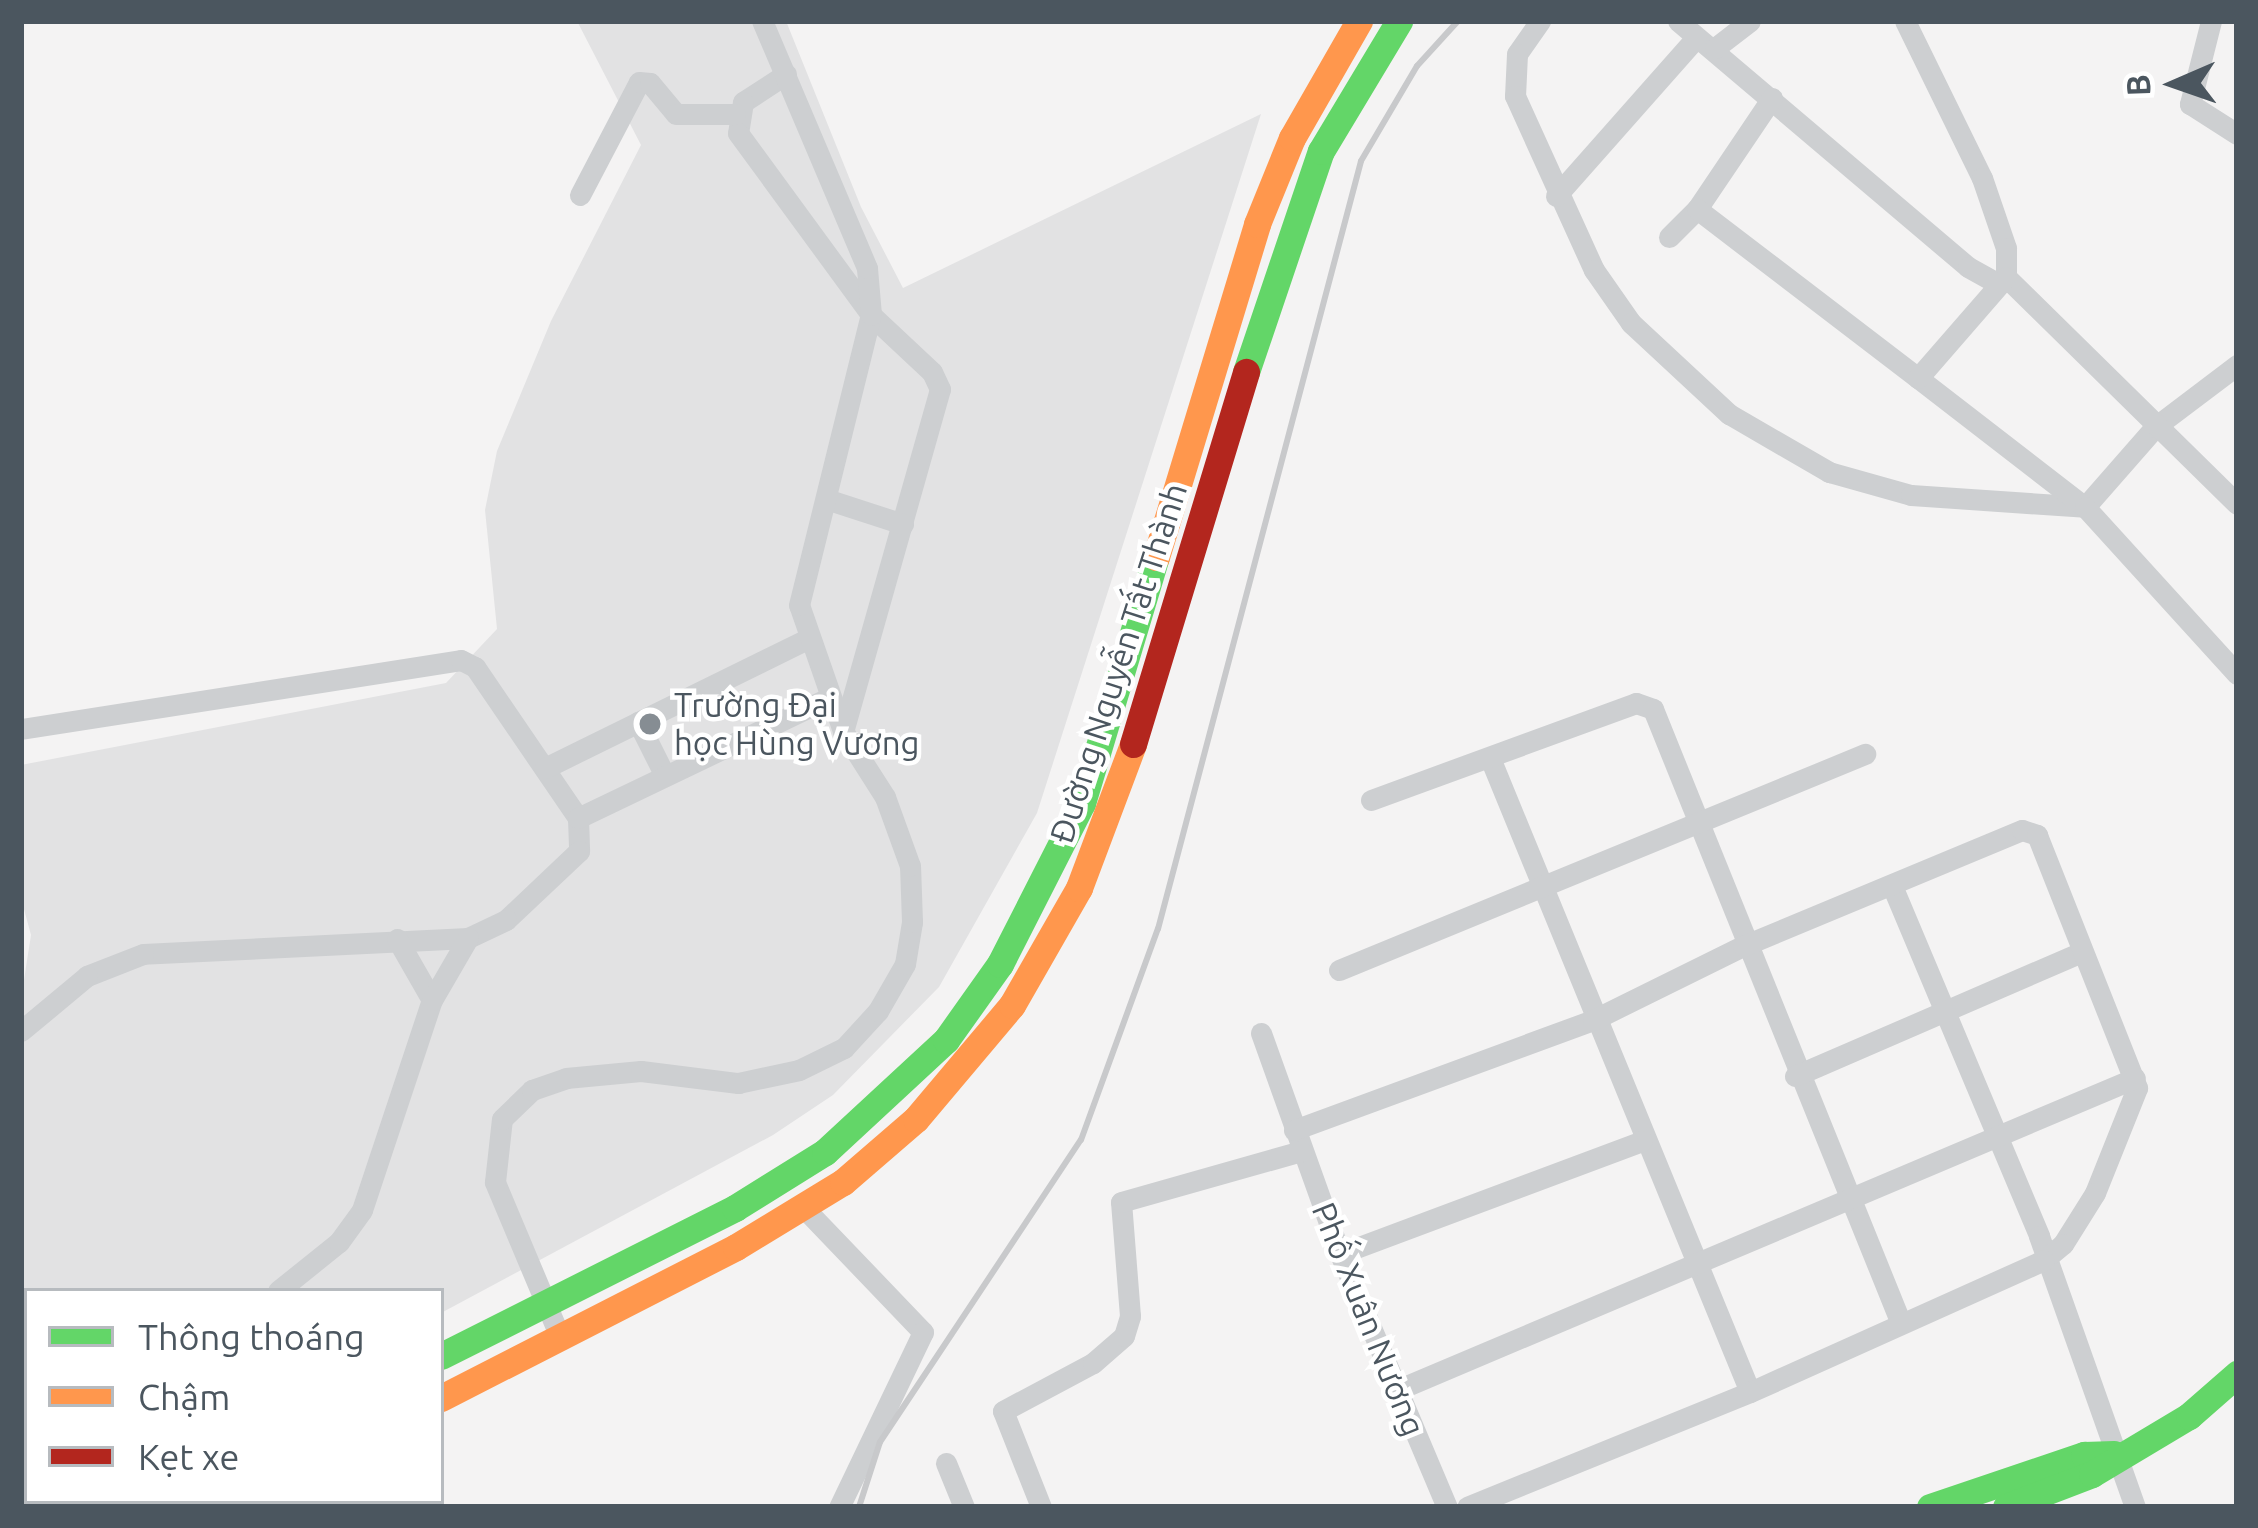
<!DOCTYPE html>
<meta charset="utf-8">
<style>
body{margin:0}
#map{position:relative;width:2258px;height:1528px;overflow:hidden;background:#f4f3f3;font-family:Ubuntu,sans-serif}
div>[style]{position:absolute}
.education>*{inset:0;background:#e2e2e3}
.street>*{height:21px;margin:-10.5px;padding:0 10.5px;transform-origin:10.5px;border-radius:10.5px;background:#cdcfd1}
.fast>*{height:27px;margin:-13.5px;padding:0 13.5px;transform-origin:13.5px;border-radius:13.5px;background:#63d668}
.slow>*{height:27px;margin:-13.5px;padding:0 13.5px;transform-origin:13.5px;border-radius:13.5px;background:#ff974d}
.jam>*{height:27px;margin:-13.5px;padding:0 13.5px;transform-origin:13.5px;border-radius:13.5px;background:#b3261e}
.rail>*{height:6px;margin:-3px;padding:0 3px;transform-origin:3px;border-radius:3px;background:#c8c9cb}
.dots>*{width:33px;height:33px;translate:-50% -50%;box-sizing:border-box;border:6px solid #fff;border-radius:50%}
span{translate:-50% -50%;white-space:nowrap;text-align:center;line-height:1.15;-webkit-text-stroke:9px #fff;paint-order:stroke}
.street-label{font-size:33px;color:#4b565f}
.poi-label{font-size:33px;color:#4b565f}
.left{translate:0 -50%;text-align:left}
.frame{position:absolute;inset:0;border:24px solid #4b565f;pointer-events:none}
.legend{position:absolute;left:24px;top:1288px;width:420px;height:216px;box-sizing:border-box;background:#fff;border:3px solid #b7bbbf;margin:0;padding:15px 21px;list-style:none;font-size:36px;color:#4b565f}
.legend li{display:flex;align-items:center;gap:24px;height:60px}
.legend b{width:60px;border:3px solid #b7bbbf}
.north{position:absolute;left:2114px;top:24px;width:120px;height:120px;-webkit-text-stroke:9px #fff;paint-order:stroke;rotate:268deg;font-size:33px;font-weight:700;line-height:48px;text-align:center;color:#4b565f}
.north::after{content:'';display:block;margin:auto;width:42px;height:54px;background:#4b565f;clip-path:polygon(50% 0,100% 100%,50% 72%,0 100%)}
</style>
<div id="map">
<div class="education">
<i style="clip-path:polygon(577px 21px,786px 21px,861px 207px,903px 288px,1261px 114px,1037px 813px,939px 987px,833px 1095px,773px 1135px,441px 1313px,441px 1291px,27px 1291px,27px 1419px,21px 1418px,21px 999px,31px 935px,21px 898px,21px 765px,446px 683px,497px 629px,485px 510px,497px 451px,551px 321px,641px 145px)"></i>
</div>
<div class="street">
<i style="left:1540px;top:21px;width:40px;rotate:124.9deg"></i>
<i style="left:1517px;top:54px;width:42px;rotate:92.7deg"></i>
<i style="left:1515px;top:96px;width:191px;rotate:65.6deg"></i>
<i style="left:1594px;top:270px;width:65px;rotate:55.1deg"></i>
<i style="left:1631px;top:323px;width:134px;rotate:42.9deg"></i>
<i style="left:1729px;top:414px;width:116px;rotate:30.1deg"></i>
<i style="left:1829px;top:472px;width:85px;rotate:15.7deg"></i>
<i style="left:1911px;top:495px;width:174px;rotate:3.9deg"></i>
<i style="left:2085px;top:507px;width:106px;rotate:-48.8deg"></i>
<i style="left:2155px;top:427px;width:103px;rotate:-37.1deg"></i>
<i style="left:1678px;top:21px;width:380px;rotate:40.3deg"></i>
<i style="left:1968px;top:267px;width:35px;rotate:29deg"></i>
<i style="left:1905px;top:21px;width:175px;rotate:63.9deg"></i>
<i style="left:1982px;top:178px;width:74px;rotate:71.1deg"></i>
<i style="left:2006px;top:248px;width:29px;rotate:90deg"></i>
<i style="left:2006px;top:277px;width:324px;rotate:44.5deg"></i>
<i style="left:2211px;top:21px;width:86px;rotate:104.2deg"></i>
<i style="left:2190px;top:104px;width:56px;rotate:32.6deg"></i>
<i style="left:1715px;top:48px;width:44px;rotate:-37.6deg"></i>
<i style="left:786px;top:74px;width:51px;rotate:146.9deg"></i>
<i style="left:743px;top:102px;width:31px;rotate:99deg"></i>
<i style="left:738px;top:133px;width:225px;rotate:53.8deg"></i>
<i style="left:871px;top:315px;width:83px;rotate:43.1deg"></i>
<i style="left:932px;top:372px;width:19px;rotate:65deg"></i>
<i style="left:940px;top:389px;width:355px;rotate:105.8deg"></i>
<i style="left:580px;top:195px;width:127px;rotate:-62.4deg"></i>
<i style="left:639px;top:82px;width:11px;rotate:5deg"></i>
<i style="left:650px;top:83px;width:40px;rotate:50deg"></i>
<i style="left:676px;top:114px;width:59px"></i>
<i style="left:1556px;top:196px;width:211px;rotate:-48.5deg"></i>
<i style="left:1697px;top:209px;width:134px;rotate:-56deg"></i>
<i style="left:1669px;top:237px;width:40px;rotate:-45deg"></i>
<i style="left:1697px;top:209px;width:278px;rotate:37.4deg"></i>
<i style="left:1918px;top:378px;width:211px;rotate:37.7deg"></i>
<i style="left:2085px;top:507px;width:226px;rotate:47.7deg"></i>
<i style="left:1918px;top:378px;width:133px;rotate:-49deg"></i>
<i style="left:826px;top:499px;width:81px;rotate:18deg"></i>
<i style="left:638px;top:722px;width:56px;rotate:63.4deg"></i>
<i style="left:21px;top:729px;width:445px;rotate:-8.9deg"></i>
<i style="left:461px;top:660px;width:16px;rotate:27deg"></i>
<i style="left:475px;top:667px;width:183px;rotate:55.7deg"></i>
<i style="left:578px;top:818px;width:33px;rotate:88deg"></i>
<i style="left:579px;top:851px;width:100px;rotate:136.6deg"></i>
<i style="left:506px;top:920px;width:42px;rotate:154.7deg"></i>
<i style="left:468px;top:938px;width:325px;rotate:177.2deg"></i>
<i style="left:143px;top:954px;width:60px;rotate:158.6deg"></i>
<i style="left:87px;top:976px;width:86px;rotate:140.2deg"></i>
<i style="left:1490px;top:758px;width:685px;rotate:67.7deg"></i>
<i style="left:545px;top:768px;width:292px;rotate:-26.2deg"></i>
<i style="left:1371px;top:800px;width:282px;rotate:-20.1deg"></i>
<i style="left:1636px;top:703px;width:18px;rotate:19deg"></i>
<i style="left:1653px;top:709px;width:660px;rotate:68.02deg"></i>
<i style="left:578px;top:818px;width:277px;rotate:-25.6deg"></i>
<i style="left:1893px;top:888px;width:377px;rotate:67.2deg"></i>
<i style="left:2039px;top:1236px;width:288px;rotate:70.5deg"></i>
<i style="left:397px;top:939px;width:70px;rotate:60.2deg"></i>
<i style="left:1339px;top:970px;width:569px;rotate:-22.33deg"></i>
<i style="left:1261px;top:1033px;width:235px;rotate:70.3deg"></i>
<i style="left:1340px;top:1254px;width:275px;rotate:67.1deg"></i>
<i style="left:1795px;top:1076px;width:312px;rotate:-23.4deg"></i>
<i style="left:1294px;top:1130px;width:319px;rotate:-20.2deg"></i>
<i style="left:1593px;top:1020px;width:167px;rotate:-26.3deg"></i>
<i style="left:1743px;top:946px;width:302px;rotate:-22.6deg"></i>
<i style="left:2022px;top:830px;width:16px;rotate:18deg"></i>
<i style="left:2037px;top:835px;width:272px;rotate:68.4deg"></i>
<i style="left:2137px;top:1088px;width:113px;rotate:111.8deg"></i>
<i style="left:2095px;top:1193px;width:60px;rotate:122.1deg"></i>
<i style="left:2063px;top:1244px;width:25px;rotate:140deg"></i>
<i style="left:2044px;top:1260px;width:322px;rotate:155.8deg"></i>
<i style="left:1750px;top:1392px;width:305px;rotate:157.9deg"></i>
<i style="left:804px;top:1208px;width:172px;rotate:46.2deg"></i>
<i style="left:923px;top:1332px;width:194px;rotate:115.6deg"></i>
<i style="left:1340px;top:1254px;width:322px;rotate:-20.5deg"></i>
<i style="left:278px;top:1291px;width:78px;rotate:-38.8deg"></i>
<i style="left:339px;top:1242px;width:39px;rotate:-54deg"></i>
<i style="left:362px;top:1210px;width:221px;rotate:-71.6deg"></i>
<i style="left:432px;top:1000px;width:72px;rotate:-59.9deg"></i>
<i style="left:560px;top:1337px;width:168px;rotate:-112.8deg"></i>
<i style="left:495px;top:1182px;width:63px;rotate:-83.7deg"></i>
<i style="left:502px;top:1119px;width:42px;rotate:-44deg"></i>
<i style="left:532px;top:1090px;width:36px;rotate:-19deg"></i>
<i style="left:566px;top:1078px;width:75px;rotate:-5.3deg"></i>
<i style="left:641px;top:1071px;width:98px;rotate:7.1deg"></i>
<i style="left:738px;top:1083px;width:62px;rotate:-12deg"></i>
<i style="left:799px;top:1070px;width:50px;rotate:-26.1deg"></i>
<i style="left:844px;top:1048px;width:50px;rotate:-47.4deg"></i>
<i style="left:878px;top:1011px;width:54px;rotate:-60.1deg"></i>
<i style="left:905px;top:964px;width:43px;rotate:-80.5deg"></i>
<i style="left:912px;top:922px;width:56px;rotate:-92deg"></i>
<i style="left:910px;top:866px;width:73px;rotate:-109.9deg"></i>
<i style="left:885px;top:797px;width:78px;rotate:-122.5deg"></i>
<i style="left:843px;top:731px;width:133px;rotate:-109.2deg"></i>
<i style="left:799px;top:605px;width:299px;rotate:-76.1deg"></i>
<i style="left:871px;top:315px;width:47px;rotate:-94.9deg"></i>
<i style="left:867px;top:268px;width:268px;rotate:-113deg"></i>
<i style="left:1397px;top:1390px;width:801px;rotate:-22.92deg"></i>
<i style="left:21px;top:1402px;width:6px;rotate:9deg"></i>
<i style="left:946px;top:1463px;width:48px;rotate:67.8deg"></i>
<i style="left:1041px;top:1507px;width:103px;rotate:-111.6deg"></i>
<i style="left:1003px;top:1411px;width:102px;rotate:-28.1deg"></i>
<i style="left:1093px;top:1363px;width:41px;rotate:-41.1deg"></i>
<i style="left:1124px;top:1336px;width:21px;rotate:-73deg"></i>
<i style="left:1130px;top:1316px;width:114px;rotate:-94.5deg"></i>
<i style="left:1121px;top:1202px;width:187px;rotate:-15.8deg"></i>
</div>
<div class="fast">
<i style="left:1246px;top:372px;width:233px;rotate:-71.3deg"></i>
<i style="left:1321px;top:151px;width:152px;rotate:-59deg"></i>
<i style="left:441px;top:1356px;width:329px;rotate:-26.7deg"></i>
<i style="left:735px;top:1208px;width:106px;rotate:-31.9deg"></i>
<i style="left:825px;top:1152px;width:165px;rotate:-42.8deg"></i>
<i style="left:946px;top:1040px;width:93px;rotate:-54.6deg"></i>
<i style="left:1000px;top:964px;width:181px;rotate:-63deg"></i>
<i style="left:1082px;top:803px;width:257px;rotate:-73.3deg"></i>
<i style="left:151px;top:1507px;width:13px;rotate:-29deg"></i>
<i style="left:1930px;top:1507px;width:163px;rotate:-18.7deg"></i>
<i style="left:2084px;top:1455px;width:30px;rotate:-2deg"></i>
<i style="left:2006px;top:1507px;width:92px;rotate:-21deg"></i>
<i style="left:2092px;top:1474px;width:113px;rotate:-30.9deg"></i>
<i style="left:2189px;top:1416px;width:64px;rotate:-41.2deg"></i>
</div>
<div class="slow">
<i style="left:1156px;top:557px;width:348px;rotate:-73.1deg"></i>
<i style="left:1257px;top:224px;width:93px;rotate:-67.9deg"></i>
<i style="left:1292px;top:138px;width:135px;rotate:-60.2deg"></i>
<i style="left:441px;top:1398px;width:331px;rotate:-27.1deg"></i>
<i style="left:736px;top:1247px;width:125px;rotate:-31.3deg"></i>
<i style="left:843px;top:1182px;width:96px;rotate:-40.8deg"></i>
<i style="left:916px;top:1119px;width:149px;rotate:-49.9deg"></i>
<i style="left:1012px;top:1005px;width:135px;rotate:-60.2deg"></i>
<i style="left:1079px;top:888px;width:154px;rotate:-69.4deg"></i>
<i style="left:232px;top:1507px;width:13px;rotate:-27deg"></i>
</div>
<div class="jam">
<i style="left:1133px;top:744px;width:389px;rotate:-73.1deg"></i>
</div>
<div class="rail">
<i style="left:859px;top:1507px;width:68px;rotate:-72.1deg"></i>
<i style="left:880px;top:1442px;width:363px;rotate:-56.4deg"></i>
<i style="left:1081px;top:1140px;width:225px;rotate:-70deg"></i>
<i style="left:1158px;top:929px;width:794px;rotate:-75.19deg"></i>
<i style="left:1361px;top:161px;width:110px;rotate:-59.5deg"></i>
<i style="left:1417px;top:66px;width:61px;rotate:-47.7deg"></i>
</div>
<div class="dots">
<i style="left:650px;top:724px;background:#868d93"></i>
</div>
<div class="street-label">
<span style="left:1118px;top:663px;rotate:-72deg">Đường Nguyễn Tất Thành</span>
<span style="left:1369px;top:1319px;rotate:68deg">Phố Xuân Nương</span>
</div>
<div class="poi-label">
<span class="left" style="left:674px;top:724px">Trường Đại<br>học Hùng Vương</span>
</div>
<div class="frame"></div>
<ul class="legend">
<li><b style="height:15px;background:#63d668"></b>Thông thoáng</li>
<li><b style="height:15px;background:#ff974d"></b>Chậm</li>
<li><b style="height:15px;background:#b3261e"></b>Kẹt xe</li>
</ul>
<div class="north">B</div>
</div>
